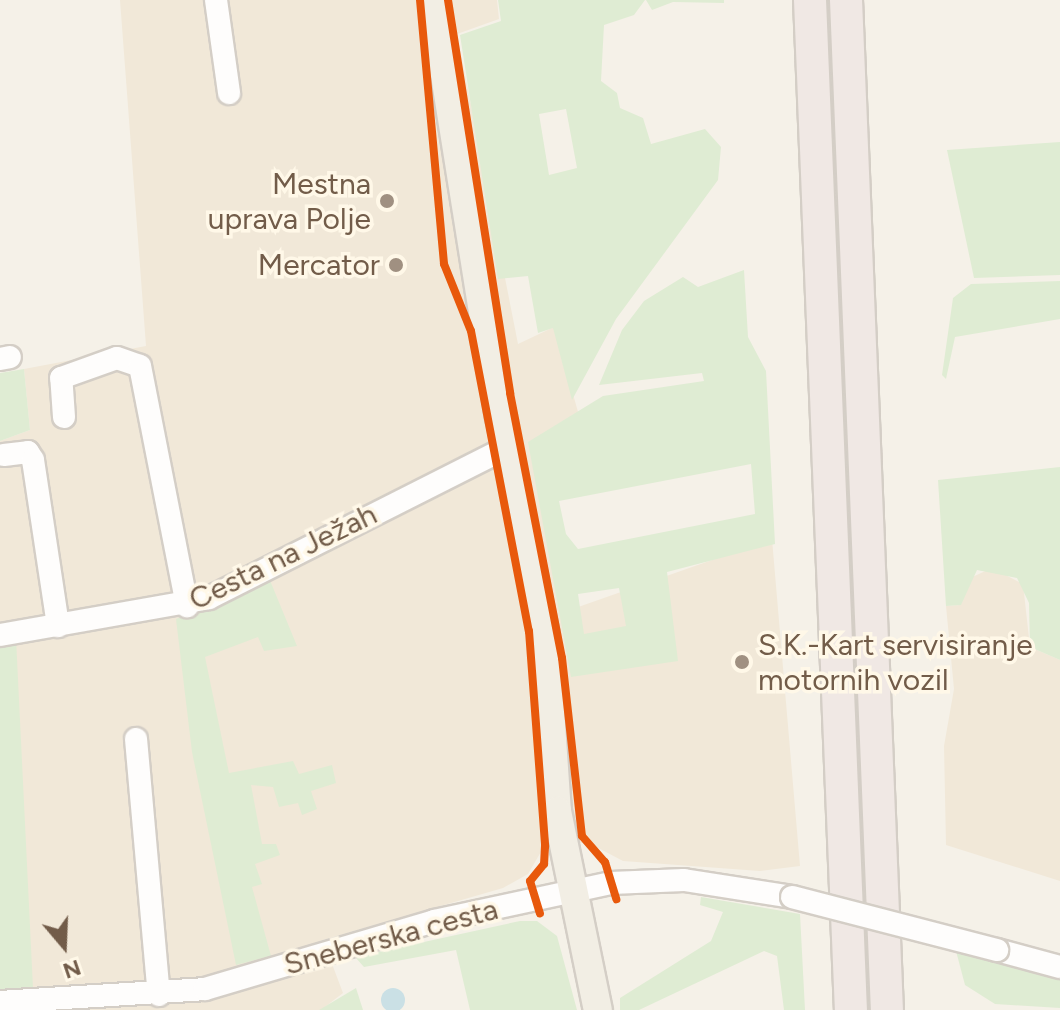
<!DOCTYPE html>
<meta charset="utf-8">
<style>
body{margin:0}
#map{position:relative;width:1060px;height:1010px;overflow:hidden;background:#f5f1e8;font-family:Figtree,sans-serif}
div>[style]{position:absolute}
.residential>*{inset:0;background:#f1e8d8}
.green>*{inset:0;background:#dfecd3}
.water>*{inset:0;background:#cae0e5}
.round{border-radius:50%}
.roads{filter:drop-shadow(2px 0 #d4cec6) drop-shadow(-2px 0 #d4cec6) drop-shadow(0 2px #d4cec6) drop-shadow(0 -2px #d4cec6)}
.minor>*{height:22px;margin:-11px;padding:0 11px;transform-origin:11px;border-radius:11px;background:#fefdfc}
.major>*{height:28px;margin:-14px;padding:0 14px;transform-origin:14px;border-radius:14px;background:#f2eee4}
.highway>*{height:32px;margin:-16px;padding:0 16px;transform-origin:16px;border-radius:16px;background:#f0e8e4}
.bridges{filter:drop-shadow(2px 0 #d4cec6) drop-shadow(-2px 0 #d4cec6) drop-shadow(0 2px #d4cec6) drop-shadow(0 -2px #d4cec6)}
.minor-bridge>*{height:22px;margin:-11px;padding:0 11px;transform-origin:11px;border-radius:11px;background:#fefdfc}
.cycleway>*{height:8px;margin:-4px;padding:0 4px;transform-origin:4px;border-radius:4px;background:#e8590c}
.dots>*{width:22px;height:22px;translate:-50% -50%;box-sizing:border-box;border:4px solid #fff8e8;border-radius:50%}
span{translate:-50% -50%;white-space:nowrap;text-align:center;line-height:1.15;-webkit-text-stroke:7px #fff8e8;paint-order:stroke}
.poi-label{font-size:30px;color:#725c49}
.right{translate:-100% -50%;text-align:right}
.left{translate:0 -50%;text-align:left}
.street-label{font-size:30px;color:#725c49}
.north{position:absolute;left:24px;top:906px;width:80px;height:80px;-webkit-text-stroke:6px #fff8e8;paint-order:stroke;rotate:161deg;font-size:22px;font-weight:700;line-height:32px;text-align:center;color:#725c49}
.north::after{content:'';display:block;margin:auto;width:28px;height:36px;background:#725c49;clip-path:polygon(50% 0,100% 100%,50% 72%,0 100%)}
</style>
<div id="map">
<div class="residential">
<i style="clip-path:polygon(120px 0,497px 0,499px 19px,457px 34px,518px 344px,554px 327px,582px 426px,530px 442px,564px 612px,772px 539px,800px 866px,760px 871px,623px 861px,587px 842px,542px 850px,528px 874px,503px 888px,323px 940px,343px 993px,321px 1010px,0 1010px,0 441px,30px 430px,24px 369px,146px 346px)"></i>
<i style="clip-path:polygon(992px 568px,1023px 584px,1030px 647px,1060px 660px,1060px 881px,946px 845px,944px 746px,954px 689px,946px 606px,960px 605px,968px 579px)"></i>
</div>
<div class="green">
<i style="clip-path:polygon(evenodd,498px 0,645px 0,634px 15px,604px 25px,601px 81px,617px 93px,620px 108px,643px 118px,651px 144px,705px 129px,721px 147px,718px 180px,616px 319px,572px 400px,553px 328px,538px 333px,528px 276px,498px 279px,460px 35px,501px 21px,498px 0,566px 109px,577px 168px,549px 175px,539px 114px,566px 109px)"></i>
<i style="clip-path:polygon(646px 0,724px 0,724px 3px,673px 2px,652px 10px)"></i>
<i style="clip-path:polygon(1060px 142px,1060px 275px,974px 278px,947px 150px)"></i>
<i style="clip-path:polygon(evenodd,744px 270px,748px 337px,766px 371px,775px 544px,667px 572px,678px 661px,571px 677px,528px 442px,603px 396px,704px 381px,702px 373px,599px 385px,622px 330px,644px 301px,683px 277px,698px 287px,744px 270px,751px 464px,755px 514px,578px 549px,566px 534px,559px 501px,751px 464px,744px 270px,619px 588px,626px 626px,584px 634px,578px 594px,619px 588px)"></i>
<i style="clip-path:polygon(1060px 281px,1060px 319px,955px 337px,946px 379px,942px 375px,953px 298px,971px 284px)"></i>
<i style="clip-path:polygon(24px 369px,30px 430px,0 441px,0 373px)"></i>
<i style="clip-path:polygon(1060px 467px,1060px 660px,1030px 647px,1029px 603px,1017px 578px,977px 570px,961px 605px,946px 606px,938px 480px)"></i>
<i style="clip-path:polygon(269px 578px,297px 646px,264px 651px,258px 637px,205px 657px,229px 773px,293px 761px,299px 774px,332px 765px,336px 783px,311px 791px,317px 809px,302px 815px,298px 803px,279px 807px,273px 787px,251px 785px,262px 844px,276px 844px,280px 855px,255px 864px,262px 884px,252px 887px,271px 956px,236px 965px,192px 752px,176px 619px)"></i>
<i style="clip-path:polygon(16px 638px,33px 988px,0 990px,0 639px)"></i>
<i style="clip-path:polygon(701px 897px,800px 914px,805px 1010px,784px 1010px,777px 956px,764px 951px,639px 1010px,620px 1010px,620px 998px,711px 941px,723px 912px,700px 905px)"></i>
<i style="clip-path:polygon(520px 921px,537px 921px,557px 936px,577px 1010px,470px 1010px,456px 950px,364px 967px,355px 957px)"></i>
<i style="clip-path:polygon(956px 951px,1060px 977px,1060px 1008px,995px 1004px,965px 985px)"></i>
<i style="clip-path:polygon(356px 988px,363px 1010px,319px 1010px)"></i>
</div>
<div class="water">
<i class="round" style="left:381px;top:988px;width:24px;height:24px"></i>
</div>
<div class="roads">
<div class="minor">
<i style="left:216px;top:0;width:94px;rotate:82deg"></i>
<i style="left:0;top:359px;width:10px;rotate:-11deg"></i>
<i style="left:64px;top:417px;width:39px;rotate:-94deg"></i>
<i style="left:61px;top:378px;width:59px;rotate:-19.7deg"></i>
<i style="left:117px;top:358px;width:24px;rotate:19deg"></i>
<i style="left:140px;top:366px;width:245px;rotate:78.9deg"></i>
<i style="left:4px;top:455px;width:24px;rotate:-7deg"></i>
<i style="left:28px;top:452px;width:9px;rotate:58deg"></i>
<i style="left:33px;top:460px;width:168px;rotate:81.4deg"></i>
<i style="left:0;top:635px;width:212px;rotate:-10deg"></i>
<i style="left:209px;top:598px;width:333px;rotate:-26.8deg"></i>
<i style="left:136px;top:739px;width:257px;rotate:84.9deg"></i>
<i style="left:997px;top:950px;width:65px;rotate:15.1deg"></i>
<i style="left:0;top:1002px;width:205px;rotate:-3.6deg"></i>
<i style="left:205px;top:989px;width:239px;rotate:-16.5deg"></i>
<i style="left:434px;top:921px;width:181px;rotate:-12.1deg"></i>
<i style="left:611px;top:883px;width:73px;rotate:-2.4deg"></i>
<i style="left:684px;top:880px;width:109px;rotate:8.9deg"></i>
</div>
<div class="major">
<i style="left:433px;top:0;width:421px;rotate:80.9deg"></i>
<i style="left:500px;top:416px;width:225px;rotate:78.4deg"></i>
<i style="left:545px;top:636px;width:175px;rotate:86.1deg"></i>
<i style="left:557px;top:811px;width:203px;rotate:78.4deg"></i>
</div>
<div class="highway">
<i style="left:810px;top:0;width:1011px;rotate:87.68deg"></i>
<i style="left:846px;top:0;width:1011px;rotate:87.68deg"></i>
</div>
</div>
<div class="bridges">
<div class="minor-bridge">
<i style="left:792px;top:897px;width:212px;rotate:14.5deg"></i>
</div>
</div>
<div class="cycleway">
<i style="left:420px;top:0;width:265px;rotate:84.8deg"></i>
<i style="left:444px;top:264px;width:72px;rotate:68.1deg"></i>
<i style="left:471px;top:331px;width:306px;rotate:79.1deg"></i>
<i style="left:529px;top:631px;width:216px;rotate:85.7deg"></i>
<i style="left:545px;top:846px;width:18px;rotate:93deg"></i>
<i style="left:544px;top:864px;width:22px;rotate:129deg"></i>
<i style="left:530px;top:881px;width:34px;rotate:73deg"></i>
<i style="left:448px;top:0;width:398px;rotate:81deg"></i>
<i style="left:510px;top:393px;width:270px;rotate:78.9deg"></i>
<i style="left:562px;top:658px;width:179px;rotate:83.6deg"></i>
<i style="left:582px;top:836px;width:35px;rotate:49deg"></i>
<i style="left:605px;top:862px;width:39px;rotate:73deg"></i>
</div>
<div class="dots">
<i style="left:387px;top:201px;background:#a09081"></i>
<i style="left:396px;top:265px;background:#a09081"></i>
<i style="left:742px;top:662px;background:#a09081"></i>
</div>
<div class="poi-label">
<span class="right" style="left:371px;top:201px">Mestna<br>uprava Polje</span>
<span class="right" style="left:380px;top:265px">Mercator</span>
<span class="left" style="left:758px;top:662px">S.K.-Kart servisiranje<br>motornih vozil</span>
</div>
<div class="street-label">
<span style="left:283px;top:557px;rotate:-26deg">Cesta na Ježah</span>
<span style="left:391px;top:937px;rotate:-15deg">Sneberska cesta</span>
</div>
<div class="north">N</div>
</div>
